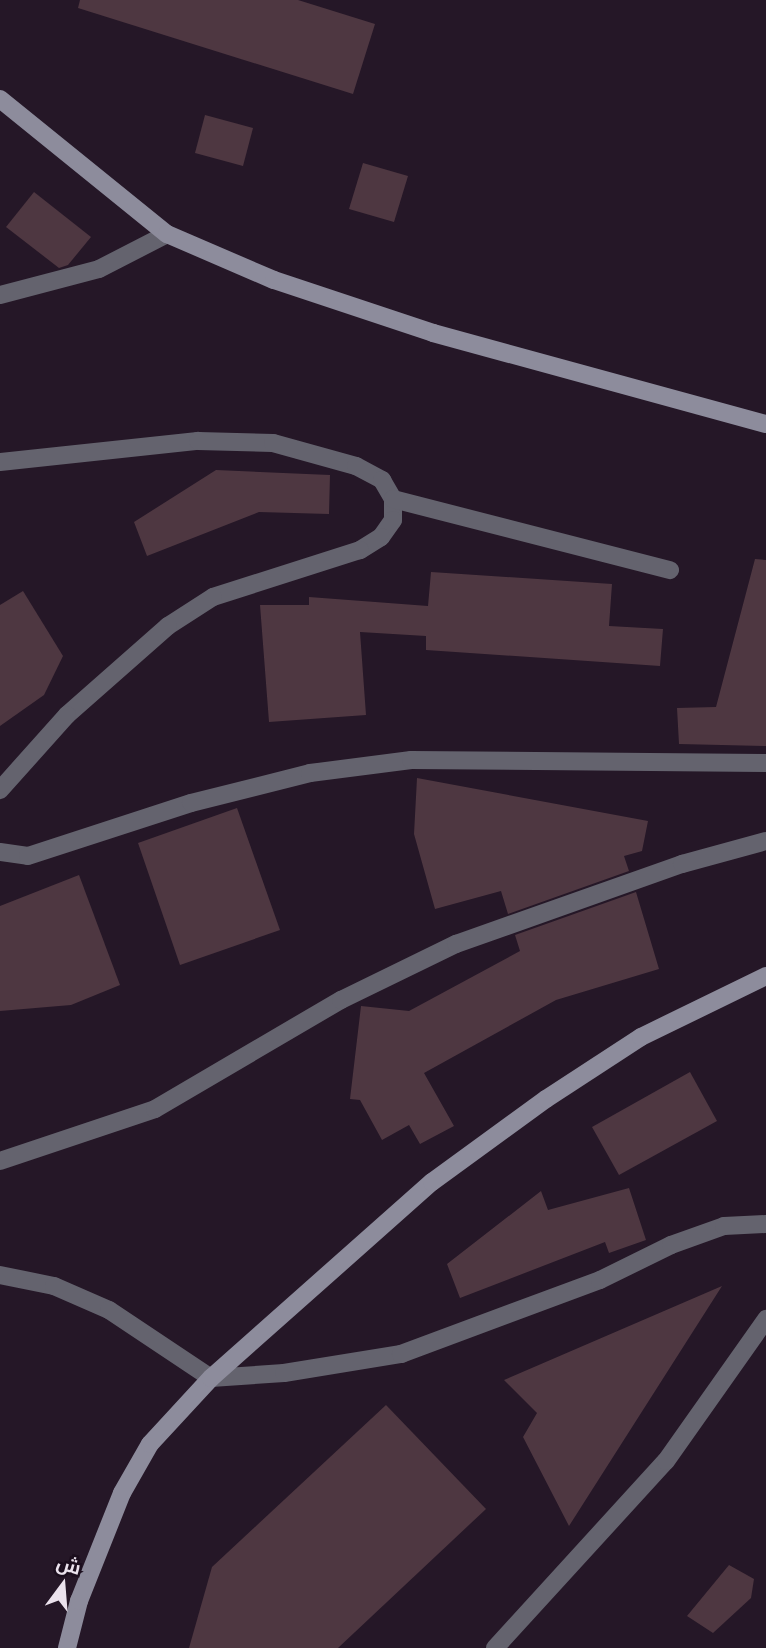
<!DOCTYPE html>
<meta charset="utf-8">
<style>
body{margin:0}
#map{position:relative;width:766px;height:1648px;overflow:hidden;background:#251727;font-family:"PT Sans Narrow",Cairo,sans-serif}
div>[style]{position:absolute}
.building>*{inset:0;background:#4e3741}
.street>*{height:18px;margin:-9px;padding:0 9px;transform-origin:9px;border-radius:9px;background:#64636e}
.secondary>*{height:18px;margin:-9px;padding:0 9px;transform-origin:9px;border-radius:9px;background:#8d8c9c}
span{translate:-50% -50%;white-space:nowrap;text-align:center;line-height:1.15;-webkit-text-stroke:5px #1b0e1d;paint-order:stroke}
.north{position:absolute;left:28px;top:1550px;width:70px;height:70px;-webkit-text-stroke:5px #1b0e1d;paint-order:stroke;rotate:16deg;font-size:19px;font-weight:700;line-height:28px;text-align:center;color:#ebe2ed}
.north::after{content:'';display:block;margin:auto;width:24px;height:32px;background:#ebe2ed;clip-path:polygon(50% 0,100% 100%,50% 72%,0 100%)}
</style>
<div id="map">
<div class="building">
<i style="clip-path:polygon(80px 0,298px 0,375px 24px,353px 94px,78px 8px)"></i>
<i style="clip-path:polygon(205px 115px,253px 128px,243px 166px,195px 153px)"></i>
<i style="clip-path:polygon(363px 163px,408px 176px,394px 222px,349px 209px)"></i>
<i style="clip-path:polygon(34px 192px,91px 237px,68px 265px,59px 268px,6px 227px)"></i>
<i style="clip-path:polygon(216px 470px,330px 475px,329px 514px,259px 512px,147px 556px,134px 522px)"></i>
<i style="clip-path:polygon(755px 559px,766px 560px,766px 746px,679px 744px,677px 708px,716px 707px)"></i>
<i style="clip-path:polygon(431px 572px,612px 584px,609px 626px,663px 629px,660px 666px,426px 650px,426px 636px,360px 632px,366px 715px,269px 722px,260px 605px,309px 605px,309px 597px,428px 606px)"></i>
<i style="clip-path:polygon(23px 591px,63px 656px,44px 695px,0 726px,0 605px)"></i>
<i style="clip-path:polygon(417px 778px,648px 821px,642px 851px,624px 856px,629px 871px,508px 914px,501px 891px,435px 909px,414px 834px)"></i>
<i style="clip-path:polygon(237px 808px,280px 930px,180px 965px,138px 843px)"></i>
<i style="clip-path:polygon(79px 875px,120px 985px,71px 1005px,0 1011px,0 906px)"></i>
<i style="clip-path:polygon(636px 892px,659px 969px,556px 1000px,424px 1073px,454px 1126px,420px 1144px,409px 1125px,382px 1140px,360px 1100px,350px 1099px,361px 1006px,409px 1011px,520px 951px,515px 935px)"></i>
<i style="clip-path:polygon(690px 1072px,717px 1121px,619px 1175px,592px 1127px)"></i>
<i style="clip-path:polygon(629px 1188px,646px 1240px,609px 1253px,605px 1242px,460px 1298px,447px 1264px,541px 1191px,548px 1210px)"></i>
<i style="clip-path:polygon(722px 1286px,569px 1526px,523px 1437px,537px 1413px,504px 1380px)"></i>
<i style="clip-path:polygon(386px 1405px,486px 1509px,338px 1648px,189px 1648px,212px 1567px)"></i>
<i style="clip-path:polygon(729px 1565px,754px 1579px,751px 1598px,713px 1633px,687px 1616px)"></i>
</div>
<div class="street">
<i style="left:0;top:295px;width:102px;rotate:-14.7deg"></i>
<i style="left:99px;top:269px;width:76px;rotate:-27.2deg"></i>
<i style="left:0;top:462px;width:199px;rotate:-6.1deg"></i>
<i style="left:198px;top:441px;width:75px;rotate:1.5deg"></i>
<i style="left:273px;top:443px;width:86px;rotate:15.5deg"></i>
<i style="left:356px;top:466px;width:30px;rotate:28deg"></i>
<i style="left:382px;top:480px;width:22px;rotate:60deg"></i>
<i style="left:393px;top:499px;width:21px;rotate:90deg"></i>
<i style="left:393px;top:520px;width:21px;rotate:125deg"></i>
<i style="left:381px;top:537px;width:25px;rotate:148deg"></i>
<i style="left:360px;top:550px;width:154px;rotate:162.3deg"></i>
<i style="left:213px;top:597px;width:54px;rotate:147.2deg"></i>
<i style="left:168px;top:626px;width:135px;rotate:138.6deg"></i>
<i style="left:67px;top:715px;width:101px;rotate:131.8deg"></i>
<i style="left:393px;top:499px;width:286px;rotate:14.4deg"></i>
<i style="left:0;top:852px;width:28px;rotate:8deg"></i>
<i style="left:28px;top:856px;width:171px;rotate:-18deg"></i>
<i style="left:191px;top:803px;width:123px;rotate:-14.1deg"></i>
<i style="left:310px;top:773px;width:102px;rotate:-7.3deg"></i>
<i style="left:411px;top:760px;width:355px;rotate:0.5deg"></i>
<i style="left:0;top:1161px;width:163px;rotate:-18.5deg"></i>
<i style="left:155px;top:1109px;width:216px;rotate:-30.4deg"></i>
<i style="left:341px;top:1000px;width:128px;rotate:-26deg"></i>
<i style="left:456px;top:944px;width:240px;rotate:-19.5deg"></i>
<i style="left:682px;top:864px;width:87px;rotate:-15.3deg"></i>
<i style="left:0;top:1275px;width:55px;rotate:11.5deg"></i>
<i style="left:54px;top:1286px;width:60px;rotate:23.6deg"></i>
<i style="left:109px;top:1310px;width:123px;rotate:33.7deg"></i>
<i style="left:211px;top:1378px;width:73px;rotate:-3.9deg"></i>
<i style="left:284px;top:1373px;width:119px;rotate:-9.2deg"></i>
<i style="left:401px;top:1354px;width:212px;rotate:-20.4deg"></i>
<i style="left:600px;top:1280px;width:79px;rotate:-26.2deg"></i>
<i style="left:671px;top:1245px;width:56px;rotate:-19.7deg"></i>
<i style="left:724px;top:1226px;width:42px;rotate:-2.7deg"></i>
<i style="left:495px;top:1648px;width:253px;rotate:-47.6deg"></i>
<i style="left:666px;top:1461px;width:174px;rotate:-54.8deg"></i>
</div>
<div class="secondary">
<i style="left:0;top:99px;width:215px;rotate:39deg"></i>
<i style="left:167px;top:234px;width:116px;rotate:23.3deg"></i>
<i style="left:274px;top:280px;width:168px;rotate:18.4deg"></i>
<i style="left:433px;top:333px;width:345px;rotate:15.3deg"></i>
<i style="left:67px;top:1648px;width:49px;rotate:-75.7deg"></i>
<i style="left:79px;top:1601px;width:116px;rotate:-68.3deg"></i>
<i style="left:122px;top:1493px;width:56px;rotate:-60.3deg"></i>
<i style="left:150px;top:1444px;width:90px;rotate:-47.3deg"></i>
<i style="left:211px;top:1378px;width:295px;rotate:-41.6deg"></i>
<i style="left:432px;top:1182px;width:141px;rotate:-36.1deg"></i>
<i style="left:546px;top:1099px;width:113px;rotate:-33.1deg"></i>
<i style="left:641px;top:1037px;width:139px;rotate:-26deg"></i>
</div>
<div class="north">ش</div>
</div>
